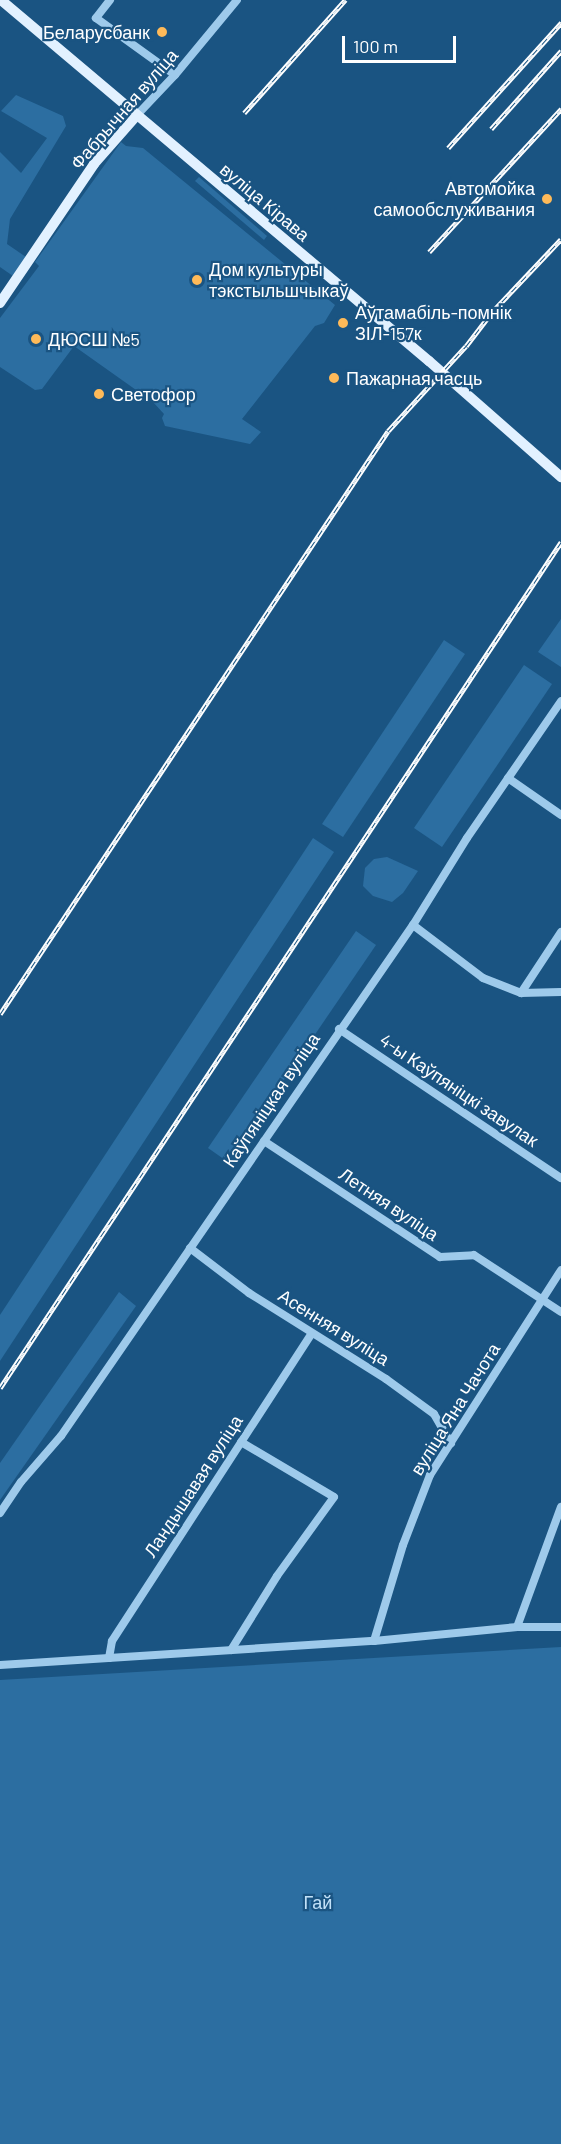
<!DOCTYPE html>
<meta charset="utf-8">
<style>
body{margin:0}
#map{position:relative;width:561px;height:2144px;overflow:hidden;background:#1a5482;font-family:Barlow,sans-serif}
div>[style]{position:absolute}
.green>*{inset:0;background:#2c6ea1}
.minor>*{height:8px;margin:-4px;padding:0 4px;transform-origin:4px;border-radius:4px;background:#9ecaeb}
.major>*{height:10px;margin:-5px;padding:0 5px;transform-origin:5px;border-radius:5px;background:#e2f1ff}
.rail>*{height:4.5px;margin-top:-2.25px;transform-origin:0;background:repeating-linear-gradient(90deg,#1a5482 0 7px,#fff 0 14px);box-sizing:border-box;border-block:2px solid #fff}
.dots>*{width:16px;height:16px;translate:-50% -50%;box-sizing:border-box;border:3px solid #1a5482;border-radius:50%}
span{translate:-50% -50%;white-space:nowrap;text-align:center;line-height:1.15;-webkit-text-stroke:4.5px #1a5482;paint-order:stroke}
.poi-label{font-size:18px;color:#fff}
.right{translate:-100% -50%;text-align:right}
.left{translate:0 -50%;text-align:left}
.street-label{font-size:18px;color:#fff}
.park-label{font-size:18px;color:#c2e1f8}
.scale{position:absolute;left:342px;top:36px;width:114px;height:27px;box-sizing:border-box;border:3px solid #fff;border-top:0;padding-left:8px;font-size:18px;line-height:21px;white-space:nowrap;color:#fff;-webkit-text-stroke:4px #1a5482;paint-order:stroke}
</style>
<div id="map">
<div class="green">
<i style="clip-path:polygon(16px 95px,63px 116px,66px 126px,10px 219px,7px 244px,26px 257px,13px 276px,0 267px,0 152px,21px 173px,47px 138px,1px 111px)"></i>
<i style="clip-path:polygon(121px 142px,126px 146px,143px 148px,335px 305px,324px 323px,315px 326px,242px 419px,261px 432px,250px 444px,165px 426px,162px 418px,164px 414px,153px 402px,74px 346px,42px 389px,35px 390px,0 367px,0 318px,39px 266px,35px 262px)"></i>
<i style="clip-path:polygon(199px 177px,267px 236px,264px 240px,195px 181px)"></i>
<i style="clip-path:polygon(561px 619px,561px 667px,538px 652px)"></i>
<i style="clip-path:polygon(444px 640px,465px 654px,343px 837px,322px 824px)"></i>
<i style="clip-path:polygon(524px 665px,552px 684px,442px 847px,414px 828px)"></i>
<i style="clip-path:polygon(313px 838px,334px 852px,0 1361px,0 1315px)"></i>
<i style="clip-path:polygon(387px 857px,418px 871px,403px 893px,392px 902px,373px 896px,363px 886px,365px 868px,374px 859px)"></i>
<i style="clip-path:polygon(356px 931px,376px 945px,228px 1162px,208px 1148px)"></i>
<i style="clip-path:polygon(119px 1292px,136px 1306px,0 1500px,0 1463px)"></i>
<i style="clip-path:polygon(561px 1647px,561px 2144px,0 2144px,0 1680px)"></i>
</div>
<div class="minor">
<i style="left:110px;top:0;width:23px;rotate:128deg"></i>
<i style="left:96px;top:18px;width:97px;rotate:35.8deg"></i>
<i style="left:137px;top:115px;width:55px;rotate:-46.5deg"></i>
<i style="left:175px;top:75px;width:97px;rotate:-50.4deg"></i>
<i style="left:508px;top:778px;width:65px;rotate:34.9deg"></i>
<i style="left:413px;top:925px;width:88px;rotate:37.1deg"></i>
<i style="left:483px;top:978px;width:41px;rotate:21.5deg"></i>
<i style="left:521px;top:993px;width:40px;rotate:-1.4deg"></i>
<i style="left:521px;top:993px;width:73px;rotate:-56.7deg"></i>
<i style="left:339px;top:1029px;width:267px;rotate:33.9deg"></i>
<i style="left:264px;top:1141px;width:211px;rotate:33.4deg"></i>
<i style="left:440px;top:1257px;width:34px;rotate:-3deg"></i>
<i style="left:474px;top:1255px;width:104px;rotate:33.2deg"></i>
<i style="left:190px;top:1248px;width:74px;rotate:37.3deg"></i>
<i style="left:249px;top:1293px;width:162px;rotate:32.1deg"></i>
<i style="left:386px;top:1379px;width:59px;rotate:36.1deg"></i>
<i style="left:434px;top:1414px;width:34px;rotate:60deg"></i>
<i style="left:0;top:1513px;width:37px;rotate:-56deg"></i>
<i style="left:21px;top:1482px;width:61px;rotate:-49deg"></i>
<i style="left:61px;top:1436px;width:621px;rotate:-55.44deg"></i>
<i style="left:413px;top:925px;width:102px;rotate:-58.2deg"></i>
<i style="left:467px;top:838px;width:166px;rotate:-55.5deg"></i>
<i style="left:517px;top:1627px;width:128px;rotate:-69.9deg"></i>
<i style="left:374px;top:1641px;width:100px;rotate:-73.2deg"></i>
<i style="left:403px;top:1545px;width:75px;rotate:-68.9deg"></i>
<i style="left:430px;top:1475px;width:243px;rotate:-57.4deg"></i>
<i style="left:231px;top:1650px;width:87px;rotate:-58.1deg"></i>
<i style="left:277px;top:1576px;width:97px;rotate:-54.2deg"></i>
<i style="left:334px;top:1497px;width:108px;rotate:-149.4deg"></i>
<i style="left:109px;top:1658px;width:17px;rotate:-80deg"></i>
<i style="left:112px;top:1641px;width:366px;rotate:-57deg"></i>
<i style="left:0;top:1665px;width:375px;rotate:-3.7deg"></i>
<i style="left:374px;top:1641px;width:144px;rotate:-5.6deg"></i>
<i style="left:517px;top:1627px;width:44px"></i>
</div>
<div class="major">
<i style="left:1px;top:0;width:560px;rotate:40.15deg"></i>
<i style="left:429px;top:361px;width:176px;rotate:41.3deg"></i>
<i style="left:0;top:303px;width:168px;rotate:-55.9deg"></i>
<i style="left:94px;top:164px;width:65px;rotate:-48.7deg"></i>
</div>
<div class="rail">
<i style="left:244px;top:113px;width:152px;rotate:-48.2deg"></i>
<i style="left:491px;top:129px;width:105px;rotate:-48.1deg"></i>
<i style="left:448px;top:148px;width:169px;rotate:-47.9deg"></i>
<i style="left:429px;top:252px;width:195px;rotate:-47.3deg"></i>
<i style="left:0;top:1014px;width:700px;rotate:-56.36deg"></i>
<i style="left:388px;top:431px;width:115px;rotate:-47.5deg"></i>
<i style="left:466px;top:346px;width:43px;rotate:-52.6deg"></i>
<i style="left:492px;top:312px;width:100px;rotate:-46.6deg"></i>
<i style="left:0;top:1388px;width:1015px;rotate:-56.45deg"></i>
</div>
<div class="dots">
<i style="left:162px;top:32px;background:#feba59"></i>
<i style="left:547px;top:199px;background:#feba59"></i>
<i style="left:197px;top:280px;background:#feba59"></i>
<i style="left:343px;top:323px;background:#feba59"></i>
<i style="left:36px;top:339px;background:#feba59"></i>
<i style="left:334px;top:378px;background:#feba59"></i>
<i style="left:99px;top:394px;background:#feba59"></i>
</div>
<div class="poi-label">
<span class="right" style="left:150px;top:32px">Беларусбанк</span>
<span class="right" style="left:535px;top:199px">Автомойка<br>самообслуживания</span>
<span class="left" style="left:209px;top:280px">Дом культуры<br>тэкстыльшчыкаў</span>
<span class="left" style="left:355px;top:323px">Аўтамабіль-помнік<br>ЗІЛ-157к</span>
<span class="left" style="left:48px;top:339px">ДЮСШ №5</span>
<span class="left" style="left:346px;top:378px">Пажарная часць</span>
<span class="left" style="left:111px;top:394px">Светофор</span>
</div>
<div class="street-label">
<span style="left:124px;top:109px;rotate:-49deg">Фабрычная вуліца</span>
<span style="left:265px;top:202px;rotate:40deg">вуліца Кірава</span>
<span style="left:459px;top:1090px;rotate:34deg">4-ы Каўпяніцкі завулак</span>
<span style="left:271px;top:1100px;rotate:-56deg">Каўпяніцкая вуліца</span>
<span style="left:389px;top:1204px;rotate:34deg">Летняя вуліца</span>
<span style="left:334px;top:1327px;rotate:32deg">Асенняя вуліца</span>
<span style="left:455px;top:1409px;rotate:-58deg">вуліца Яна Чачота</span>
<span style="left:193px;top:1486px;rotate:-57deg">Ландышавая вуліца</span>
</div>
<div class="park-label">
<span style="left:318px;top:1902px">Гай</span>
</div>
<div class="scale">100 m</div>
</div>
